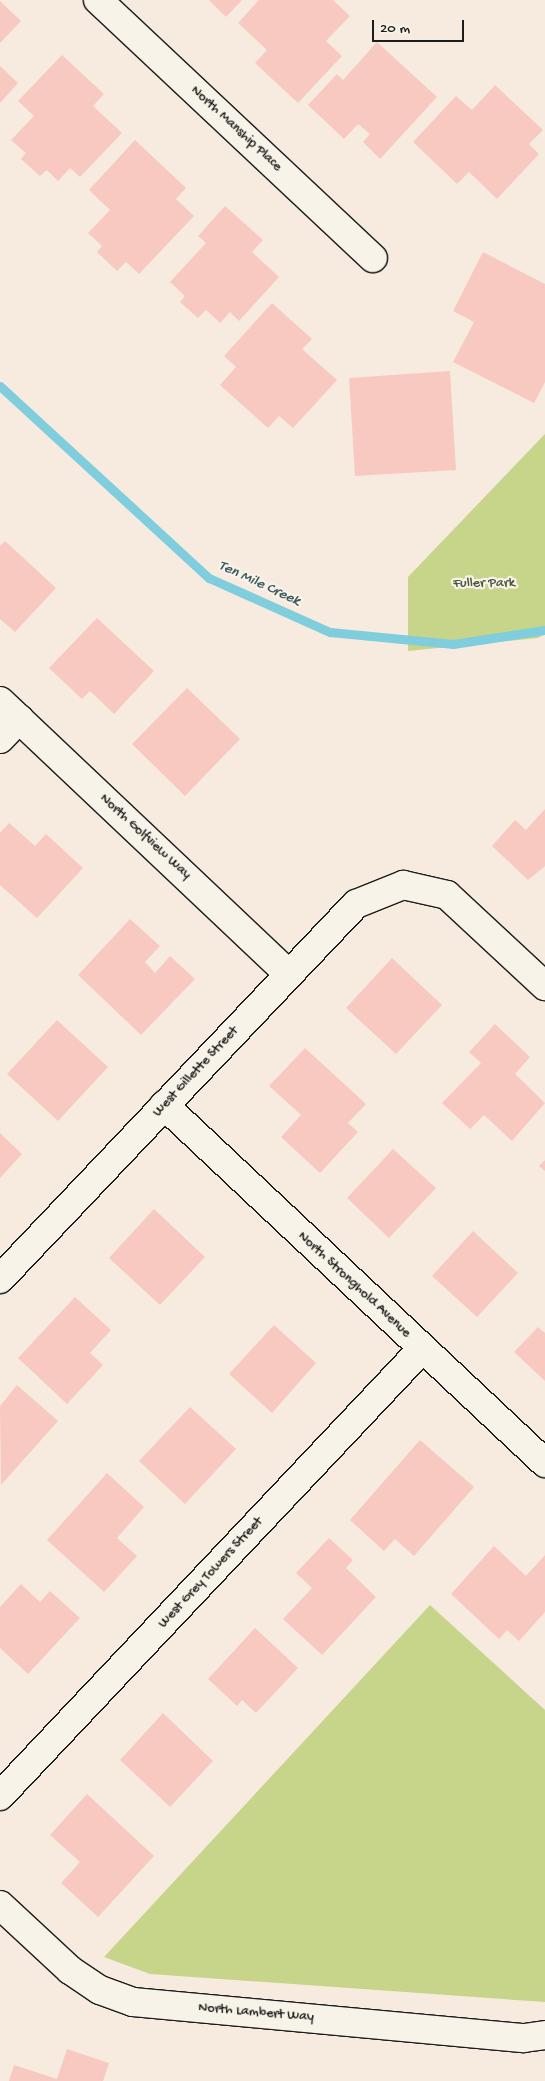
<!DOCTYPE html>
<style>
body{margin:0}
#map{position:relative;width:545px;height:2081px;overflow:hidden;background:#f7ebe0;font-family:"Gochi Hand",sans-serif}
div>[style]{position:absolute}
.green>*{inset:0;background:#c6d589}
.stream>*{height:9px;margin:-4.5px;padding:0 4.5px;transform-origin:4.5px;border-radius:4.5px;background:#80cdde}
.building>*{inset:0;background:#f8c9c0}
.roads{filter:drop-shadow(1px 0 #1c1c1c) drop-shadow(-1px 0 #1c1c1c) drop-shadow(0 1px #1c1c1c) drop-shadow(0 -1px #1c1c1c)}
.street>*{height:28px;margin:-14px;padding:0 14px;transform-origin:14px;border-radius:14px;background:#f7f3e8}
span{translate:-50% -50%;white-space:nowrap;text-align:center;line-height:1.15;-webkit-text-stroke:4.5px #f7f3e8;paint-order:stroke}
.street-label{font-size:14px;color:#1c1c1c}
.park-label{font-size:14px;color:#4f543d}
.water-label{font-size:15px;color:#3f5a60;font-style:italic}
.scale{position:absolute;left:372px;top:20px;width:92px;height:22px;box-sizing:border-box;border:2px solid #1c1c1c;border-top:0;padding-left:6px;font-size:15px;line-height:18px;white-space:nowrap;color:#1c1c1c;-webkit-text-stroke:4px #f7f3e8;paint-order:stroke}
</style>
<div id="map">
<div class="green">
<i style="clip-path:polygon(545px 434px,545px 634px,538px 638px,408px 651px,408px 577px)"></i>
<i style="clip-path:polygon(430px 1605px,545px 1710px,545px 2002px,150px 1974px,104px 1957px)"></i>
</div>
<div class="stream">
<i style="left:0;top:386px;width:284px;rotate:42.6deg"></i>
<i style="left:209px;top:578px;width:133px;rotate:24.1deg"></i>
<i style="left:330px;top:632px;width:124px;rotate:5.6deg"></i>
<i style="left:453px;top:644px;width:93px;rotate:-8.7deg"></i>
</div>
<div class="building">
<i style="clip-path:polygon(209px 0,242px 0,226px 17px)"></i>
<i style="clip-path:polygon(259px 0,333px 0,350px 16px,326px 41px,342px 56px,298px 103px,255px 63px,267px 50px,238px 23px)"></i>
<i style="clip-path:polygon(0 1px,21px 21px,0 43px)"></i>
<i style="clip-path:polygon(377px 42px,437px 97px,380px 159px,363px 142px,370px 134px,358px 124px,344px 139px,308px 105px,337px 74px,343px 80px)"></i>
<i style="clip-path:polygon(62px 55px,104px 94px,93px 106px,122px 133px,80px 177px,70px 168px,58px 181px,47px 170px,40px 176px,21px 159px,26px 153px,11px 140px,34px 116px,18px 101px)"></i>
<i style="clip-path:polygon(0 66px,18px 83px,0 103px)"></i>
<i style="clip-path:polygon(495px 85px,543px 130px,529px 144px,539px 154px,497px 199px,469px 172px,457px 184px,413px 142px,456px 96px,472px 110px)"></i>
<i style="clip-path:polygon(135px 140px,186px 188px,176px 199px,194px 216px,139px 274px,126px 262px,117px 271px,97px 252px,102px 246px,88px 233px,110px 210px,89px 190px)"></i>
<i style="clip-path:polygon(225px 206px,263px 240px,252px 252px,279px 277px,239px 321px,230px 312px,220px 323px,206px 310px,198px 318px,180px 302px,185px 296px,170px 282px,206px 243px,198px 236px)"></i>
<i style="clip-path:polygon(483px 252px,545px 284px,545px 382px,534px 403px,453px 362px,474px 322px,453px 311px)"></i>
<i style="clip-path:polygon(272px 303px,312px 339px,302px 349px,337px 380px,293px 428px,279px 416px,268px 428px,220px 385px,236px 367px,224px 356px)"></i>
<i style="clip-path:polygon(450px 371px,456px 470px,355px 476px,349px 378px)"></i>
<i style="clip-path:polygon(5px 541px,56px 588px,15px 632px,0 619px,0 546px)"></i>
<i style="clip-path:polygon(97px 618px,154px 671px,114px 714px,90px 691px,82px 699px,49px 668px)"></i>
<i style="clip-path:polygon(187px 688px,240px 739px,185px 796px,132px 744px)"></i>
<i style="clip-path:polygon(545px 809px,545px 866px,528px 880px,492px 846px,515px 820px,526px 830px)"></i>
<i style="clip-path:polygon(9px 823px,35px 846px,46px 834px,83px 868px,37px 918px,0 885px,0 833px)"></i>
<i style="clip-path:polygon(130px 919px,160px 946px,145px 962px,155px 973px,170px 956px,195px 979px,141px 1035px,78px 975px)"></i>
<i style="clip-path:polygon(392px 958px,442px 1005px,396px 1054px,346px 1008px)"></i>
<i style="clip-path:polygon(57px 1020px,108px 1067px,58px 1121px,7px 1074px)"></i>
<i style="clip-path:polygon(495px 1024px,530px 1057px,515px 1074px,545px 1103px,512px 1141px,484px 1115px,470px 1129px,442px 1103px,481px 1063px,469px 1052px)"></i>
<i style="clip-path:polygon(305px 1048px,366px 1104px,348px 1123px,358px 1132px,320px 1173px,281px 1137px,301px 1115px,269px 1086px)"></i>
<i style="clip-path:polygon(0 1133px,22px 1154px,0 1178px)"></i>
<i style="clip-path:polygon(393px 1149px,436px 1188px,389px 1238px,347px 1198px)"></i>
<i style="clip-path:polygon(545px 1160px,545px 1171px,539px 1166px)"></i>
<i style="clip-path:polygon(154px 1209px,205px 1257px,160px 1305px,109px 1258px)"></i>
<i style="clip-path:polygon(473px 1231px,518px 1273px,477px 1317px,432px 1276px)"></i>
<i style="clip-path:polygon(75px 1297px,111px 1330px,90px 1353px,103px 1365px,67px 1404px,18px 1358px)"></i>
<i style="clip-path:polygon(274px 1325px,316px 1363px,272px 1413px,229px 1374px)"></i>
<i style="clip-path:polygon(538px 1327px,545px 1333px,545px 1381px,514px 1352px)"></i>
<i style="clip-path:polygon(17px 1385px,58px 1421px,1px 1485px,0 1406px)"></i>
<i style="clip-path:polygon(190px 1407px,236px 1449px,185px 1504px,139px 1461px)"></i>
<i style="clip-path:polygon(420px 1440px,474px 1487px,414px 1556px,395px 1539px,384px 1551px,350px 1520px)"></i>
<i style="clip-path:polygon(107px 1473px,144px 1507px,117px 1538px,137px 1556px,104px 1592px,47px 1540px)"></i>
<i style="clip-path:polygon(329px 1538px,353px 1560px,346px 1568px,376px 1597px,322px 1655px,283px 1619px,312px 1588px,296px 1573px)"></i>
<i style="clip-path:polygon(494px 1546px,526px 1576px,545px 1555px,545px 1612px,519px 1641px,507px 1630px,499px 1639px,451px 1594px)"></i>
<i style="clip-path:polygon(21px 1584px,40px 1602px,50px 1591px,80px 1618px,28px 1674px,0 1648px,0 1607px)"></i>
<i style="clip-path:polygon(255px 1628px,298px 1668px,256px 1713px,242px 1700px,237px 1706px,208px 1679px)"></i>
<i style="clip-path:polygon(163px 1713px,213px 1761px,170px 1807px,120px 1760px)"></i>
<i style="clip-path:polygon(87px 1794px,154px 1856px,98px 1917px,61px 1883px,80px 1862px,50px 1835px)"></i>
<i style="clip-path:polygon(67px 2049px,109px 2063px,103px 2081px,9px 2081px,14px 2065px,57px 2079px)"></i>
</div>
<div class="roads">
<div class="street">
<i style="left:98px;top:0;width:377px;rotate:43.2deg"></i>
<i style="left:0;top:701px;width:398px;rotate:43.4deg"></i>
<i style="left:0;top:739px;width:28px;rotate:-46deg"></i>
<i style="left:164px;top:1105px;width:523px;rotate:43.22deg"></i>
<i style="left:0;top:1279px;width:517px;rotate:-46.49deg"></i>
<i style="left:356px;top:904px;width:51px;rotate:-22deg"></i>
<i style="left:403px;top:885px;width:45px;rotate:12.8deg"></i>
<i style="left:447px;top:895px;width:134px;rotate:42.9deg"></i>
<i style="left:0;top:1796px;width:615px;rotate:-46.65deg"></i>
<i style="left:0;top:1905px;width:96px;rotate:42.9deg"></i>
<i style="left:70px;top:1970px;width:36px;rotate:34deg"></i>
<i style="left:100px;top:1990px;width:35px;rotate:20deg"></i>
<i style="left:133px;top:2002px;width:393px;rotate:5.3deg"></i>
<i style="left:524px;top:2038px;width:21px;rotate:-8deg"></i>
</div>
</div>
<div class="street-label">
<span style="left:236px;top:129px;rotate:43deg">North Manship Place</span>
<span style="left:145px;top:837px;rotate:43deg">North Golfview Way</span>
<span style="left:196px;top:1072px;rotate:-47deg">West Gillette Street</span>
<span style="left:354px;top:1285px;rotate:43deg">North Stronghold Avenue</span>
<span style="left:211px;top:1573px;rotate:-47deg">West Grey Towers Street</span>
<span style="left:256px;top:2013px;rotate:5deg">North Lambert Way</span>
</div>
<div class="park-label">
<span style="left:484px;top:584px">Fuller Park</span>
</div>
<div class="water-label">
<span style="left:259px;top:584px;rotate:25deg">Ten Mile Creek</span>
</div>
<div class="scale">20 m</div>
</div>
